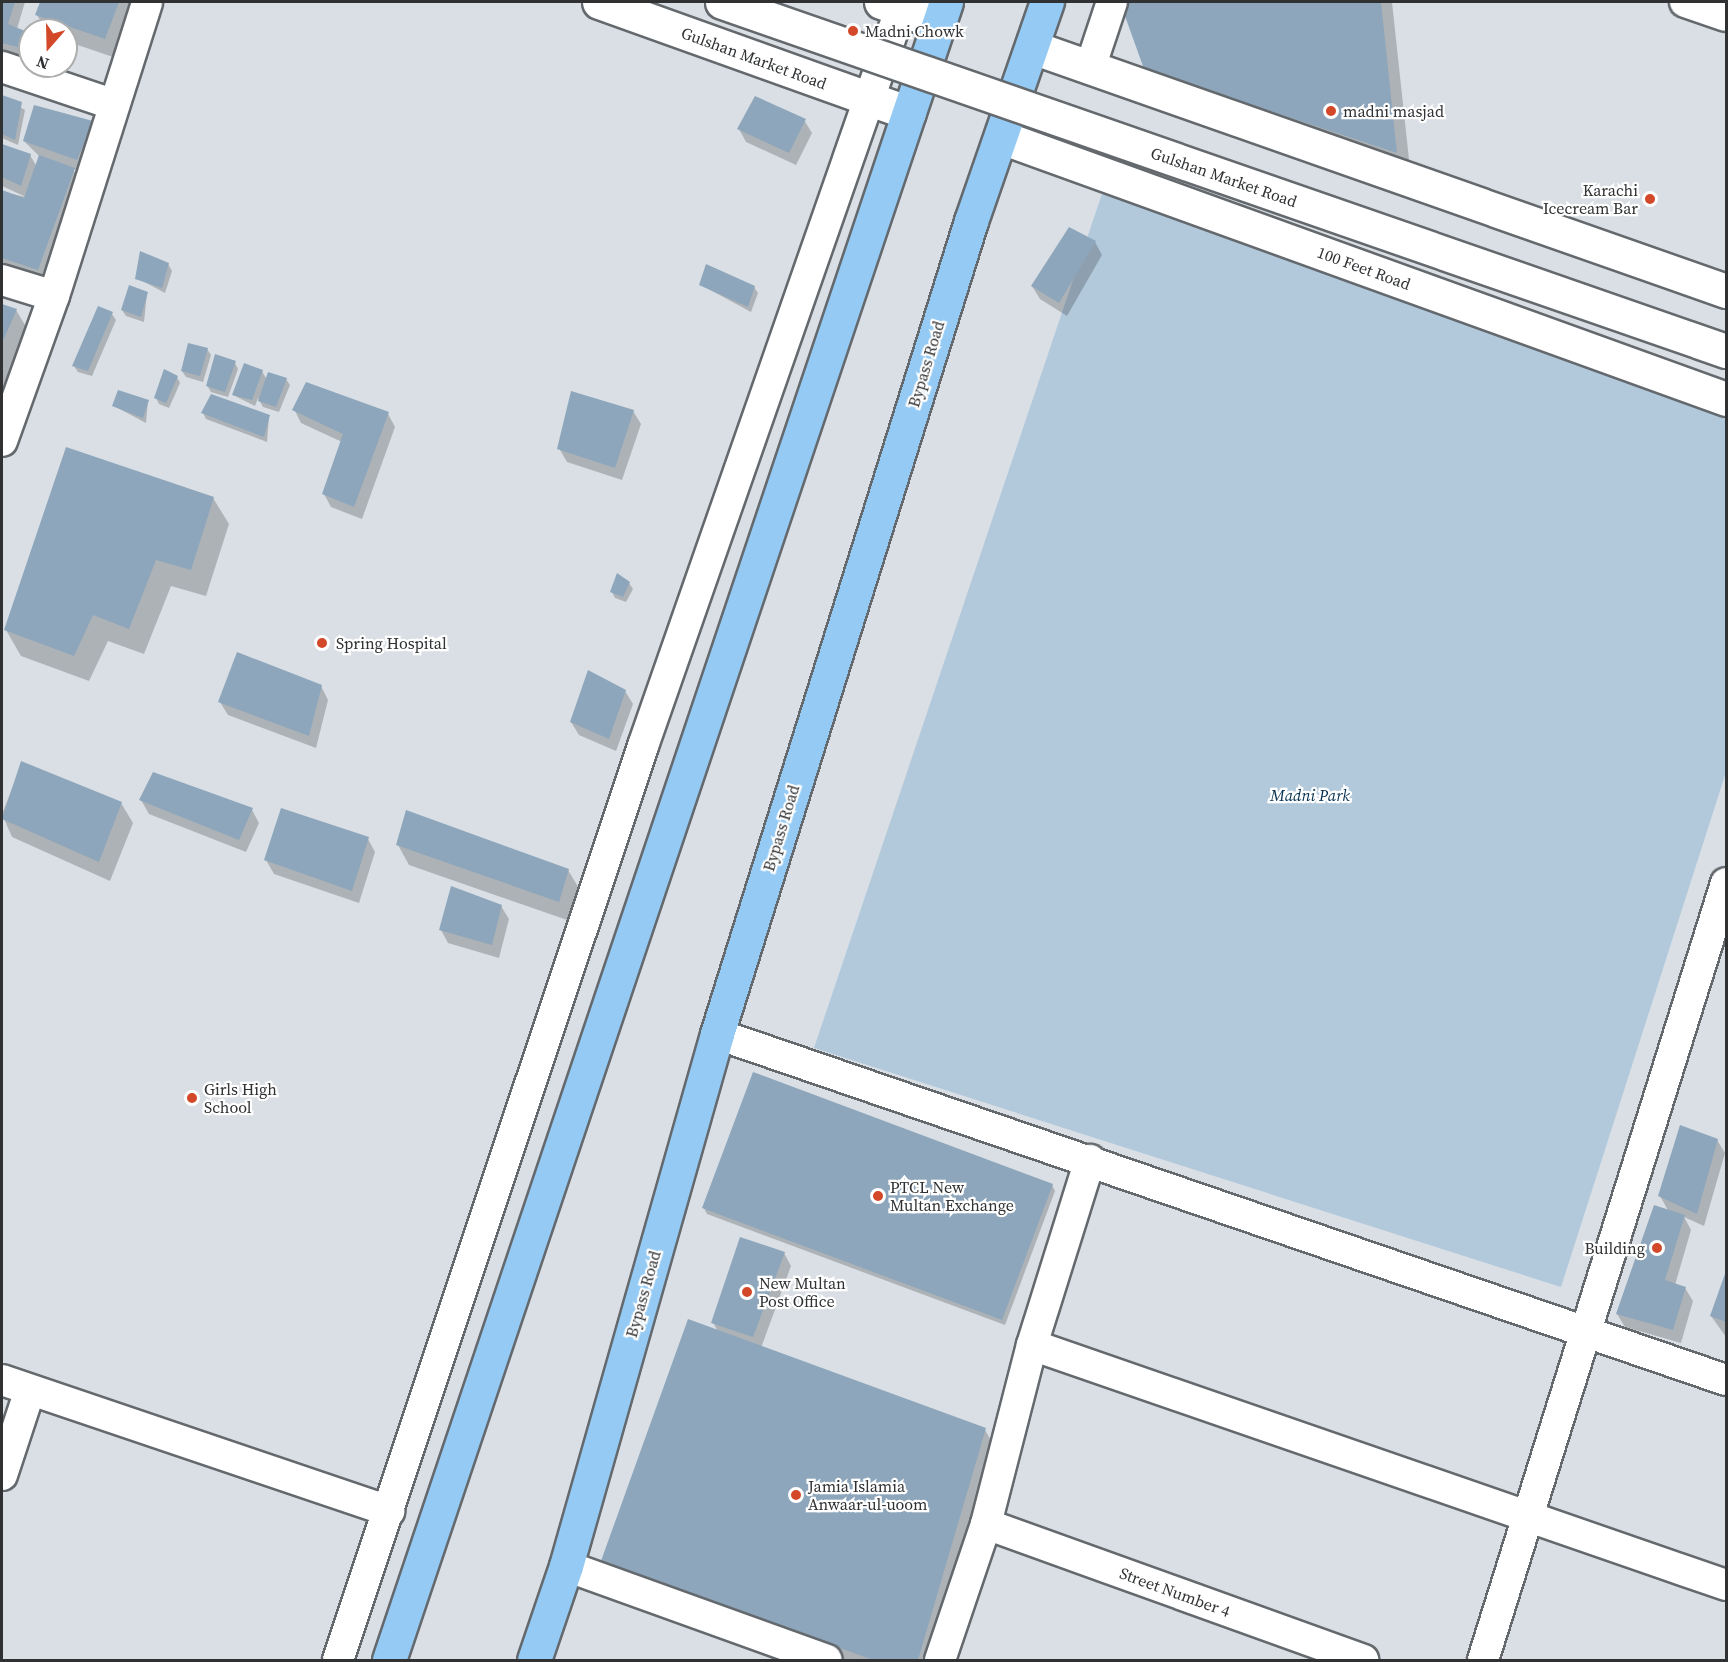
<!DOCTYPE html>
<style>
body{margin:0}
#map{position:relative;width:1728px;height:1662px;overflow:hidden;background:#d9dfe4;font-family:"Source Serif 4",serif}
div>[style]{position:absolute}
.green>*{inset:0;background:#b2c9dc}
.shadow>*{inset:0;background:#0003}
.building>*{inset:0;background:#8da6bb}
.roads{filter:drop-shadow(2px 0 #64696e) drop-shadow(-2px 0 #64696e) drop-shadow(0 2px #64696e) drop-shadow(0 -2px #64696e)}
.minor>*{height:30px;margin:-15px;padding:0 15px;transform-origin:15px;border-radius:15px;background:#fff}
.secondary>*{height:33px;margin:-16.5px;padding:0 16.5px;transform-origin:16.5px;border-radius:16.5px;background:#fff}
.primary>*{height:33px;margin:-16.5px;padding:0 16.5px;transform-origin:16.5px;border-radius:16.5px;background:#94caf3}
.bridges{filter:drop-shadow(2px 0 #64696e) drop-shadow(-2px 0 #64696e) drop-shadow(0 2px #64696e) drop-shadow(0 -2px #64696e)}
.secondary-bridge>*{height:33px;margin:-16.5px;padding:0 16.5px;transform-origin:16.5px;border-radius:16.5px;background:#fff}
.dots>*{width:16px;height:16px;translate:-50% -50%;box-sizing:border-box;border:3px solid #fff;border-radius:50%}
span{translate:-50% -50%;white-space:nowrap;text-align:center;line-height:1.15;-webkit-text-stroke:4.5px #fff;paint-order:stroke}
.poi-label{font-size:16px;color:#2f3133}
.left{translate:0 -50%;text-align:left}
.right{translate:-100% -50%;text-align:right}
.street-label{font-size:16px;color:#2f3133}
.park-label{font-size:16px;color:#03304e;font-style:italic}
.frame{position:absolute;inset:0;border:3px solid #2f3133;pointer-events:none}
.north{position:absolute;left:18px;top:18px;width:60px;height:60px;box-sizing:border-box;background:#fff;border:2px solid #acadad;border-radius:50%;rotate:200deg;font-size:16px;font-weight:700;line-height:24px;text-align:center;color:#2f3133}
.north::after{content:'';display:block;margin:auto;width:21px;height:27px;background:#d24828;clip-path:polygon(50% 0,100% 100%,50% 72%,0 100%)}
</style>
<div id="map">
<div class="green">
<i style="clip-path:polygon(1107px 179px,1726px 403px,1726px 772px,1561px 1287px,814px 1048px)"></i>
</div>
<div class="shadow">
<i style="clip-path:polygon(2px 2px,25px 2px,17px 29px,30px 35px,30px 55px,2px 53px)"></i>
<i style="clip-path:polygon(41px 2px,138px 2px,116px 58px,66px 41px,66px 30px,46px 30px,37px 15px)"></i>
<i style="clip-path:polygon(1122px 2px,1392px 2px,1411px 178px,1161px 95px)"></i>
<i style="clip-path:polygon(2px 97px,25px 110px,18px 145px,2px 138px)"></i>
<i style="clip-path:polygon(804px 120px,812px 133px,796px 165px,746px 142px,739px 129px)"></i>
<i style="clip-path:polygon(92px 123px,100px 136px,84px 173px,73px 169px,85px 190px,50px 289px,2px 273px,2px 192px,26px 197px,2px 186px,2px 145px,30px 155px,37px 167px,40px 157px,24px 141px)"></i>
<i style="clip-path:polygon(1095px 242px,1102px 255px,1067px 316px,1040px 299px,1032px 286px)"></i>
<i style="clip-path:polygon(168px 264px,172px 271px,165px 293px,137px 278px)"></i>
<i style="clip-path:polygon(701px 285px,754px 287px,758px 293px,751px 312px)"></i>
<i style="clip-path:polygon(147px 293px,144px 322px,126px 316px,122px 310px)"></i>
<i style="clip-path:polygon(2px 305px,16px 310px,28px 330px,2px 388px)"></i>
<i style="clip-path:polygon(112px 314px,116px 320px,92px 376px,78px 372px,74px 366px)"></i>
<i style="clip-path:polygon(207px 349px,211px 355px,203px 382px,186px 377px,182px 371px)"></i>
<i style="clip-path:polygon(235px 363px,238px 369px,228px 397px,211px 392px,207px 385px)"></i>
<i style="clip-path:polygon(262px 371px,267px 380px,286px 379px,290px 385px,279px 412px,263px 407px,258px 398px,255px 406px,233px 395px)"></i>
<i style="clip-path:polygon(177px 377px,180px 383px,169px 408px,159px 404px,156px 398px)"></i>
<i style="clip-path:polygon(148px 401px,146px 423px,114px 406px)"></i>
<i style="clip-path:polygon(294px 409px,388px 414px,395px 427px,362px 519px,331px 507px,324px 494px,342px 442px,301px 423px)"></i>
<i style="clip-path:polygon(633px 411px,641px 424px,622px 480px,567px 462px,559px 448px)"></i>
<i style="clip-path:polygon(203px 413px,269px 417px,267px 442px,206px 419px)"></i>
<i style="clip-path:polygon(213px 498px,229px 524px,206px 596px,171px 586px,144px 654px,108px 641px,89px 681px,21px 656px,6px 630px)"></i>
<i style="clip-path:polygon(629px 583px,633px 589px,626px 602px,615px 598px,612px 592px)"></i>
<i style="clip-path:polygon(321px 686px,328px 700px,316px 748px,228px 715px,220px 702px)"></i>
<i style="clip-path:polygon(625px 691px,633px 704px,616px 751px,579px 735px,571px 722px)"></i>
<i style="clip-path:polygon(22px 763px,121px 803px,133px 823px,110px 881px,12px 837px,2px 814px)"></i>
<i style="clip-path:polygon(141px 800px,252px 810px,259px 823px,246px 852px,149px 814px)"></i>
<i style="clip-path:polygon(368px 839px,375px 852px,359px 903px,274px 874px,266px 860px)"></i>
<i style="clip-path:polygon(398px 845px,568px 870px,580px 890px,570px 921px,409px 865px)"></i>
<i style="clip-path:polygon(501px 906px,509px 919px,499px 958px,448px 943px,441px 930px)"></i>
<i style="clip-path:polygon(1717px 1140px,1725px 1153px,1704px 1226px,1684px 1217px,1691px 1230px,1675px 1285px,1685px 1288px,1693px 1301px,1681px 1343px,1625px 1327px,1617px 1314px,1669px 1212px,1660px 1196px)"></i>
<i style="clip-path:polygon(1052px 1185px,1055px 1191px,1005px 1325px,707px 1214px,704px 1208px)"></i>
<i style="clip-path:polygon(784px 1253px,791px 1266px,761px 1348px,985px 1430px,1000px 1456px,940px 1660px,818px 1660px,617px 1587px,602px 1561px,718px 1332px,713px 1322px)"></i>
<i style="clip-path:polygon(1726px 1274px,1726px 1337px,1711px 1316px)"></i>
</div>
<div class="building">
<i style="clip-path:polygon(2px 2px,15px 2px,8px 24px,30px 33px,30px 50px,2px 43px)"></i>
<i style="clip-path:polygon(40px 2px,119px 2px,105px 39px,35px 15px)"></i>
<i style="clip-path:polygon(1120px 2px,1381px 2px,1397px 153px,1144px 69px)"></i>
<i style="clip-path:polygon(2px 95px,22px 102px,15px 140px,2px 134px)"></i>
<i style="clip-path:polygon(755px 96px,806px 119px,789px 153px,737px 129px)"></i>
<i style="clip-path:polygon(34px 105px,93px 121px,77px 160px,23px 141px)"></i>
<i style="clip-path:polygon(2px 144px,31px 154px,21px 186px,2px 177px)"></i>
<i style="clip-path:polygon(39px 155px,75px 168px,38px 270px,2px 258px,2px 190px,24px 198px)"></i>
<i style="clip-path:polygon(1069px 227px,1096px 241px,1059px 303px,1031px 286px)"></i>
<i style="clip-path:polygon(140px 251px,169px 263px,162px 288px,135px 279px)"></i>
<i style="clip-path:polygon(706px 264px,755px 286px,748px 307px,699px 285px)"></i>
<i style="clip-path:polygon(129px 285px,148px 292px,141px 317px,121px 310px)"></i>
<i style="clip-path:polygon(2px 304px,17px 309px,2px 343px)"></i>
<i style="clip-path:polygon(98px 306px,113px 312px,88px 371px,72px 366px)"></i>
<i style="clip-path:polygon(188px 343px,208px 348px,200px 376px,181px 371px)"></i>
<i style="clip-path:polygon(215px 354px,236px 361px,225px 392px,206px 386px)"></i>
<i style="clip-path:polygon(244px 363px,263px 370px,252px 400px,232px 395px)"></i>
<i style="clip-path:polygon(164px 369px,178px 376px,166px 403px,154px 398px)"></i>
<i style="clip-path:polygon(268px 372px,287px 378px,276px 407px,258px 401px)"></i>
<i style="clip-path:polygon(306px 382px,389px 412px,354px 507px,322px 494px,343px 434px,292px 410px)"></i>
<i style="clip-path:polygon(118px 390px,149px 400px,143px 418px,112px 406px)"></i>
<i style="clip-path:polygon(571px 391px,634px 410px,615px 468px,557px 449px)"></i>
<i style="clip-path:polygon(211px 394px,270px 415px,264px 437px,201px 413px)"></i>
<i style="clip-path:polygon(66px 447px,214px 497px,191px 570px,156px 560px,129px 629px,93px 615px,74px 656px,4px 630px)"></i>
<i style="clip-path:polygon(617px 573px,630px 582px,623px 597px,610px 592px)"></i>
<i style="clip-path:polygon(237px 652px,322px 685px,309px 736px,218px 702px)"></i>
<i style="clip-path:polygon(588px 670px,626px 690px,609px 739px,570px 722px)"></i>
<i style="clip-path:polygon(21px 761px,122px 802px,99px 862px,2px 819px)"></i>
<i style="clip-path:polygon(153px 772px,253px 808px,239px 840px,139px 800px)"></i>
<i style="clip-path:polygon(281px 808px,369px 837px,352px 891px,264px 860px)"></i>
<i style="clip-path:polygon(406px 810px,569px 869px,559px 902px,396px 845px)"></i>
<i style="clip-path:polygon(451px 886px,502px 905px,492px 945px,439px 930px)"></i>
<i style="clip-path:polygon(753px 1072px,1053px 1184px,1002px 1320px,702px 1208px)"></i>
<i style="clip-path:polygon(1680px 1125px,1718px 1139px,1697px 1214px,1658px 1196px)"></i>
<i style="clip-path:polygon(1654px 1205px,1685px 1215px,1665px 1280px,1686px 1287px,1673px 1330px,1616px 1314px)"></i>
<i style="clip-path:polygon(740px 1237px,785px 1252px,753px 1337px,711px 1323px)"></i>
<i style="clip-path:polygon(1726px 1271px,1726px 1322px,1710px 1316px)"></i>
<i style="clip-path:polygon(688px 1319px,986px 1428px,918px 1660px,873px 1660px,601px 1561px)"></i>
</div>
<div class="roads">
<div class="minor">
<i style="left:1685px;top:2px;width:43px;rotate:18.9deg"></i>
<i style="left:2px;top:67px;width:116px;rotate:18.6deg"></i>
<i style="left:1090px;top:68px;width:70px;rotate:-71.6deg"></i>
<i style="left:2px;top:280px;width:54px;rotate:17.1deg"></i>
<i style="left:2px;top:441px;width:154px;rotate:-70.3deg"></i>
<i style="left:54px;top:296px;width:308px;rotate:-72.4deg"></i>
<i style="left:717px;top:1034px;width:1067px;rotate:18.93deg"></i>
<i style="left:1032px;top:1345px;width:734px;rotate:19.08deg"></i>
<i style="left:2px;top:1380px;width:409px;rotate:18.7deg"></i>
<i style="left:2px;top:1475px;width:89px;rotate:-71.8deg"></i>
<i style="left:986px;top:1524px;width:401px;rotate:19.8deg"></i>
<i style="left:566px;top:1566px;width:277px;rotate:19.8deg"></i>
<i style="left:338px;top:1660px;width:964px;rotate:-71.55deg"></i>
<i style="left:643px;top:746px;width:788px;rotate:-70.74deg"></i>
<i style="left:940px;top:1660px;width:144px;rotate:-71.3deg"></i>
<i style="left:986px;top:1524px;width:185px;rotate:-75.6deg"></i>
<i style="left:1032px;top:1345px;width:194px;rotate:-72.6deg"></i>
<i style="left:1483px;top:1660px;width:814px;rotate:-72.63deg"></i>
</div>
<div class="secondary">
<i style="left:599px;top:2px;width:329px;rotate:19.7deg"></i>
<i style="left:881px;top:2px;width:62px;rotate:19.9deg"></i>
<i style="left:1032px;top:47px;width:736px;rotate:19.37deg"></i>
<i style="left:1001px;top:137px;width:771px;rotate:19.87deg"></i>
</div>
<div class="primary">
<i style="left:389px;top:1660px;width:1749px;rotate:-71.43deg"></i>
<i style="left:534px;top:1660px;width:99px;rotate:-71.2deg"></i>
<i style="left:566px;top:1566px;width:553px;rotate:-74.15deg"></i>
<i style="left:717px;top:1034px;width:852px;rotate:-72.65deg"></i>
<i style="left:971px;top:221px;width:232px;rotate:-70.9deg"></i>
</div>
</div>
<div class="bridges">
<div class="secondary-bridge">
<i style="left:722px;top:2px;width:1063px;rotate:19.17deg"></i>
</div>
</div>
<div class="dots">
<i style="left:853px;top:31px;background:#d24828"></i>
<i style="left:1331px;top:111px;background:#d24828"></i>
<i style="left:1650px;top:199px;background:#d24828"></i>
<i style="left:322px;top:643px;background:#d24828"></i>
<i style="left:192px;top:1098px;background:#d24828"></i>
<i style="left:878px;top:1196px;background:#d24828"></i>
<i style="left:1657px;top:1248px;background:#d24828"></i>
<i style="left:747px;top:1292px;background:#d24828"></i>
<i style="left:796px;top:1495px;background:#d24828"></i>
</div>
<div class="poi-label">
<span class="left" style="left:865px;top:31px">Madni Chowk</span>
<span class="left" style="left:1343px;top:111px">madni masjad</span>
<span class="right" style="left:1638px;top:199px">Karachi<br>Icecream Bar</span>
<span class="left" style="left:336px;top:643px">Spring Hospital</span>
<span class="left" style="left:204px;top:1098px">Girls High<br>School</span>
<span class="left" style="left:890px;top:1196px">PTCL New<br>Multan Exchange</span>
<span class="right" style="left:1645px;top:1248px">Building</span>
<span class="left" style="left:759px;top:1292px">New Multan<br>Post Office</span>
<span class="left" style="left:808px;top:1495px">Jamia Islamia<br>Anwaar-ul-uoom</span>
</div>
<div class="street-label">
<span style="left:754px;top:58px;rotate:20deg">Gulshan Market Road</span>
<span style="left:1224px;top:177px;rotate:19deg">Gulshan Market Road</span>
<span style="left:1364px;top:268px;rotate:20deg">100 Feet Road</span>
<span style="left:926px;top:364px;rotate:-73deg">Bypass Road</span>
<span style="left:781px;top:828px;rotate:-73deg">Bypass Road</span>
<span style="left:643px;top:1294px;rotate:-74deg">Bypass Road</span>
<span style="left:1175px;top:1592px;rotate:20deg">Street Number 4</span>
</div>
<div class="park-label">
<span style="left:1310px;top:795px">Madni Park</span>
</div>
<div class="frame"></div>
<div class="north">N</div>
</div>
